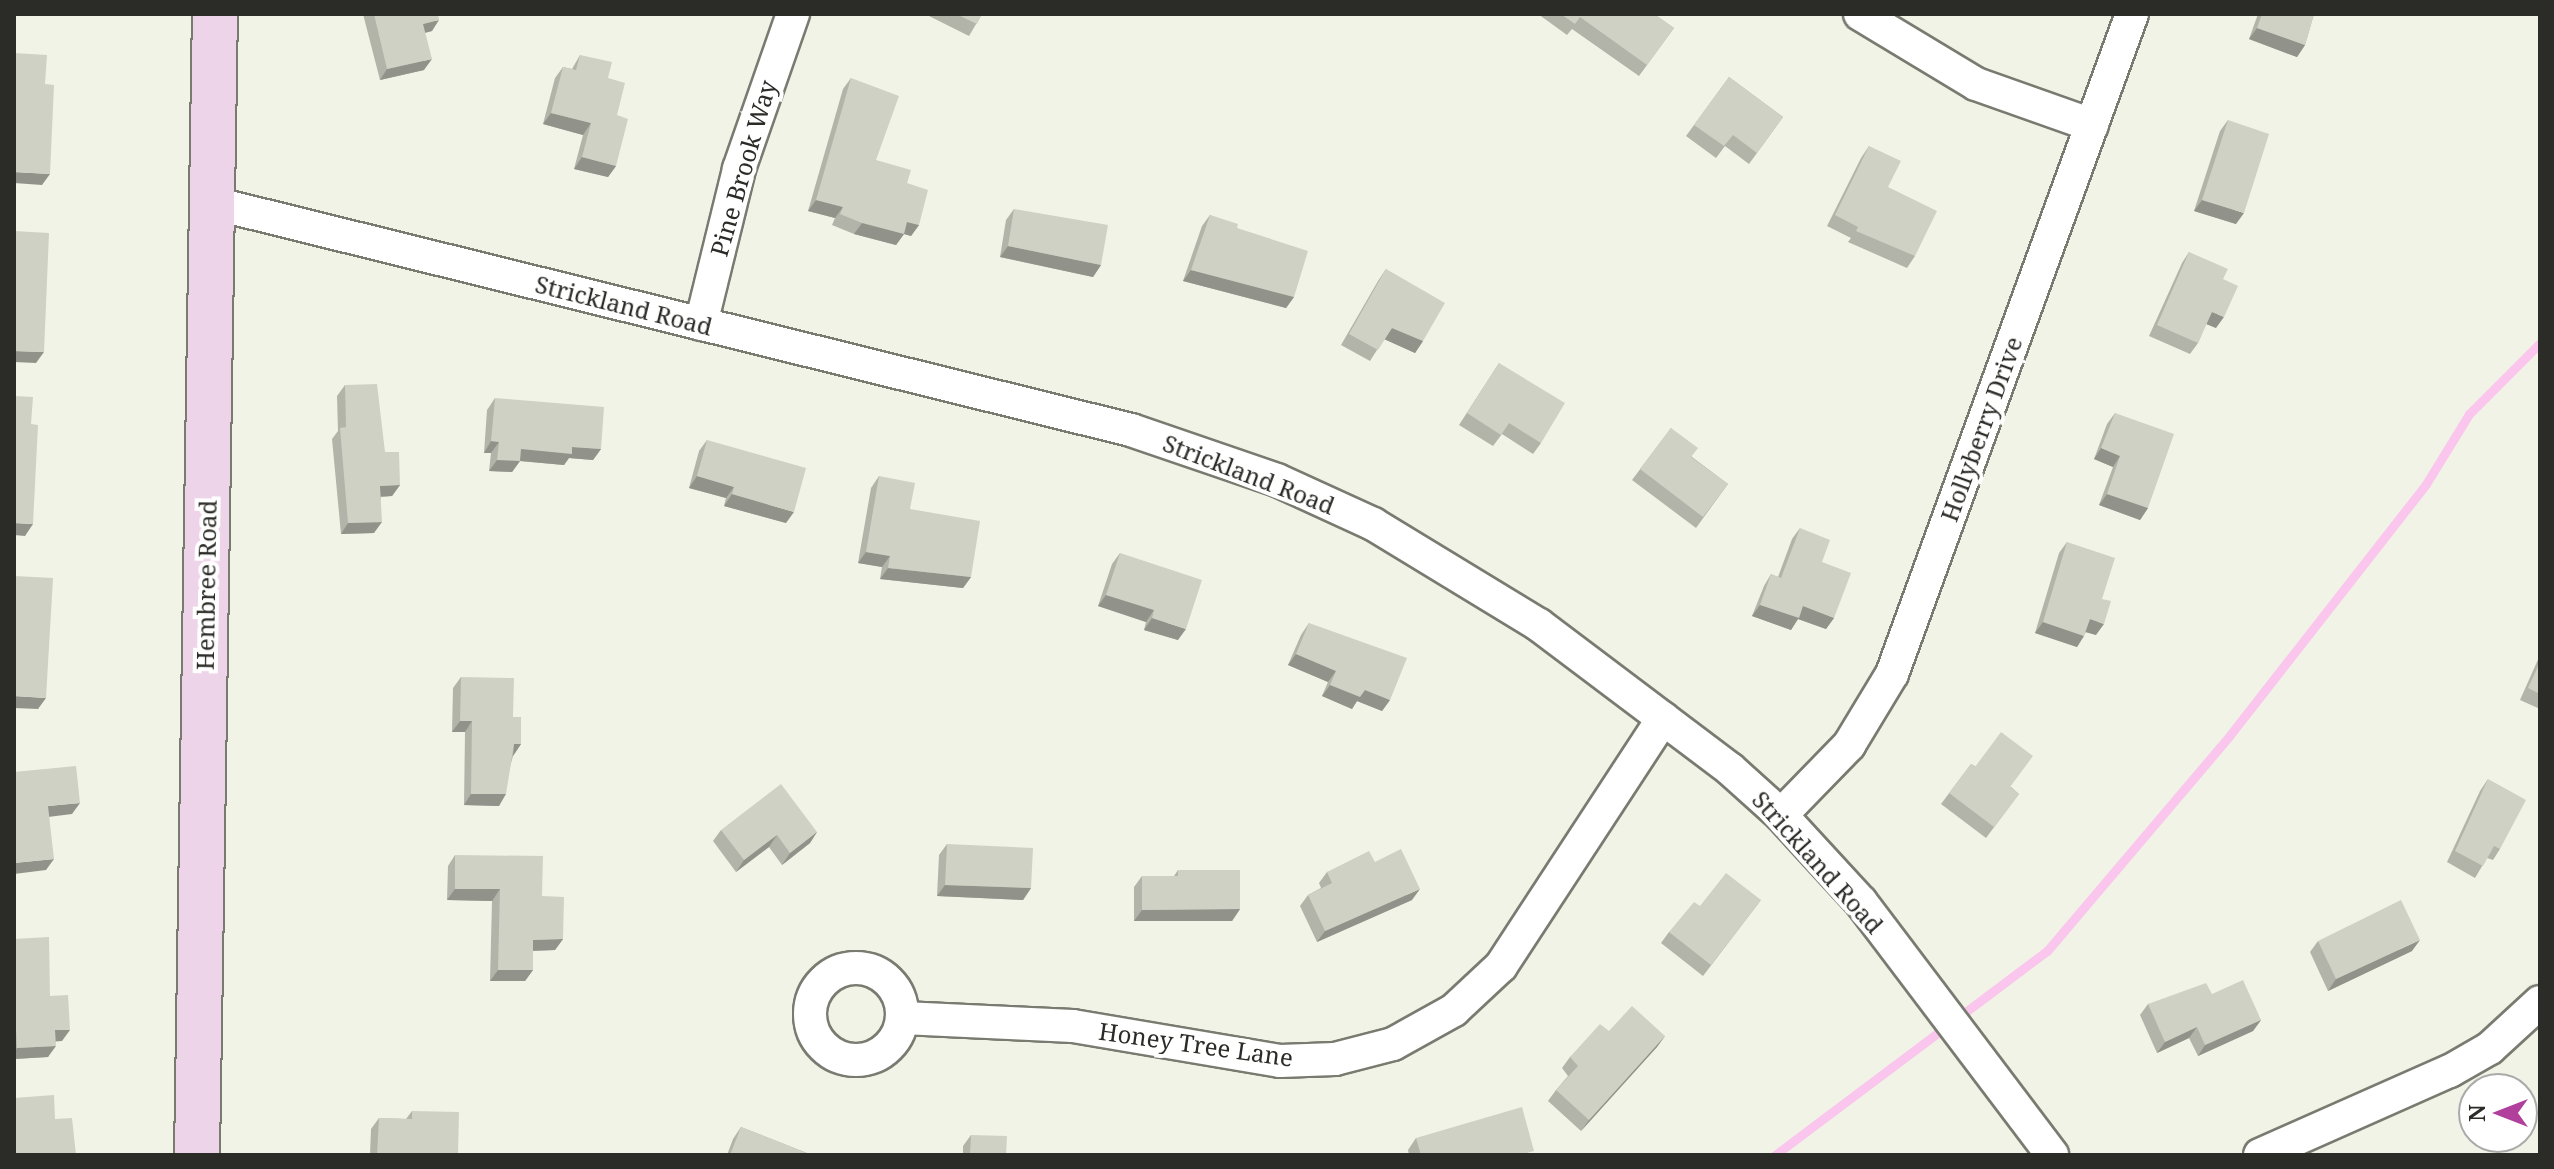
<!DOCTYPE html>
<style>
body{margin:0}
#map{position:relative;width:2554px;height:1169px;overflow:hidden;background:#f1f3e6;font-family:"Noto Serif",serif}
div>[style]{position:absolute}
.stream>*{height:9px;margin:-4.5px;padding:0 4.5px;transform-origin:4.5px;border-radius:4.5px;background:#fbc6ed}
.roads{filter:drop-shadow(2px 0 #797b70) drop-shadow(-2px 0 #797b70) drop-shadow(0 2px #797b70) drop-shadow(0 -2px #797b70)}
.street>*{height:32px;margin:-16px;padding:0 16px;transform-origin:16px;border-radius:16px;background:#fff}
.street>.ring{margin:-16px;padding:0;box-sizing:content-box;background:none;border:32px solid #fff;border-radius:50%}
.secondary>*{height:44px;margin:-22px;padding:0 22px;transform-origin:22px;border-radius:22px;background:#eed4e8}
.wall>*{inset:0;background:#b2b4a9}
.shaded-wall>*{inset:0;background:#91928a}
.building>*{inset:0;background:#cfd1c5}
span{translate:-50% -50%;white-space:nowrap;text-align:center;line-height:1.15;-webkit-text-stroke:8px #fff;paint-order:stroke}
.street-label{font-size:24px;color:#2b2b27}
.frame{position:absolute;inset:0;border:16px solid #2b2b27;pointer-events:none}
.north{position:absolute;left:2458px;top:1073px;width:80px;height:80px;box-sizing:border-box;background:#fff;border:2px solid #aaaaa9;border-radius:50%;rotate:270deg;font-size:22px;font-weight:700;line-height:32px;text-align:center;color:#2b2b27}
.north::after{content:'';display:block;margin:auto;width:28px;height:36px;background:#b1409c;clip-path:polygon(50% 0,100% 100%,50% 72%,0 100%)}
</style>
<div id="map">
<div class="stream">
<i style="left:1775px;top:1155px;width:340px;rotate:-36.9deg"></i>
<i style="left:2047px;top:951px;width:283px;rotate:-49.7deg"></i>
<i style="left:2230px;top:735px;width:318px;rotate:-52deg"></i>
<i style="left:2426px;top:484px;width:82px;rotate:-58.4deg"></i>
<i style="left:2469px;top:414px;width:100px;rotate:-45deg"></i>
</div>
<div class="roads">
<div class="street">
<i style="left:1860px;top:14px;width:135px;rotate:31.1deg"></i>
<i style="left:1976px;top:84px;width:123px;rotate:19.5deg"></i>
<i style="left:213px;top:203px;width:946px;rotate:13.89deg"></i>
<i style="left:1131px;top:430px;width:154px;rotate:18.9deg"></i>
<i style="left:1277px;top:480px;width:106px;rotate:24.6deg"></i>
<i style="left:1373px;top:524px;width:194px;rotate:31.3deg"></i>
<i style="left:1539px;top:625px;width:239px;rotate:37deg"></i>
<i style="left:1730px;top:769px;width:69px;rotate:42deg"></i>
<i style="left:1781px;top:815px;width:118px;rotate:47.4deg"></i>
<i style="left:1861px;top:902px;width:317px;rotate:52.9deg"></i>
<i style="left:701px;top:324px;width:160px;rotate:-76.2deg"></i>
<i style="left:739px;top:169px;width:164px;rotate:-70.8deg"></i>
<i style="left:1781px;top:815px;width:98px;rotate:-45.8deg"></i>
<i style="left:1849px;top:745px;width:83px;rotate:-58.8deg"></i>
<i style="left:1892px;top:674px;width:702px;rotate:-70.02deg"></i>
<i class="ring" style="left:810px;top:968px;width:60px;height:60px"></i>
<i style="left:903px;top:1018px;width:170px;rotate:2.7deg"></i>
<i style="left:1073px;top:1026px;width:210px;rotate:9.6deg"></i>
<i style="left:1280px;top:1061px;width:55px;rotate:-2.1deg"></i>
<i style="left:1335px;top:1059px;width:60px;rotate:-14.5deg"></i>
<i style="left:1393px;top:1044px;width:70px;rotate:-29.1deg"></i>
<i style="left:1454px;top:1010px;width:64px;rotate:-43.1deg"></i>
<i style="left:1501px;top:966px;width:296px;rotate:-56.8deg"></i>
<i style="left:2260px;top:1155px;width:208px;rotate:-23.9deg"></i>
<i style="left:2450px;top:1071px;width:46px;rotate:-29.9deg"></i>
<i style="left:2490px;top:1048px;width:68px;rotate:-42.6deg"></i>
</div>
<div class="secondary">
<i style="left:197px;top:1155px;width:1141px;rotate:-89.1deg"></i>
</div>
</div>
<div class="wall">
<i style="clip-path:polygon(363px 14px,438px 14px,432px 31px,425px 33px,424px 70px,380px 80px)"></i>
<i style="clip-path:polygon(925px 14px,982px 14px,969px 36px)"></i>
<i style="clip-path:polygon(1538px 14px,1654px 14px,1674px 28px,1639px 76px,1572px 29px,1567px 35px)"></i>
<i style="clip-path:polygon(2258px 14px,2314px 14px,2305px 45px,2297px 57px,2249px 39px)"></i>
<i style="clip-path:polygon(580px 55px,608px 78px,617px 115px,616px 166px,608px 177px,574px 169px,583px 135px,543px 124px,555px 78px,563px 67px,572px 69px)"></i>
<i style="clip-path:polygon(1729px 77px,1783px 117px,1749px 164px,1725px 146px,1716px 158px,1686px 136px)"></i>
<i style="clip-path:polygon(851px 78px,876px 160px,907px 183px,919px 225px,911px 236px,904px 234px,896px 245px,854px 234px,832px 225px,835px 218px,808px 211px,843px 89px)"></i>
<i style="clip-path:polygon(2228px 120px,2236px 224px,2194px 211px,2220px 131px)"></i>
<i style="clip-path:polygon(1869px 146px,1888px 187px,1915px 256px,1907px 268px,1848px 242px,1851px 238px,1827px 226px,1861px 158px)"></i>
<i style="clip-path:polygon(1014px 209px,1101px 265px,1093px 277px,1000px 257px,1006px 220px)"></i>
<i style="clip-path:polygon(1210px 215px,1237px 228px,1294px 297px,1286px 308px,1183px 281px,1202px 226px)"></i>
<i style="clip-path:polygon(2189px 252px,2223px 279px,2216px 328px,2206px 324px,2198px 343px,2190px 354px,2149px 336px,2182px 263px)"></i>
<i style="clip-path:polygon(1386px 269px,1423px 341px,1415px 353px,1384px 339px,1370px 361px,1341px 345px,1378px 281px)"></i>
<i style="clip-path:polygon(1499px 363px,1541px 443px,1533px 454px,1502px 434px,1493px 446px,1459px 425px)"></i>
<i style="clip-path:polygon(345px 385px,385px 452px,400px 485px,392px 496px,381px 497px,374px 533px,341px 534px,332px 439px,338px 431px,337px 396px)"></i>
<i style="clip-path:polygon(495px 398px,601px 449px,593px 460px,569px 458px,564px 465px,520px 461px,512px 472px,489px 471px,491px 453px,484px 453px,487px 410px)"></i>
<i style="clip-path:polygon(2115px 413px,2148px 508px,2140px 520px,2099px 505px,2113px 467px,2094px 459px,2107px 424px)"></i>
<i style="clip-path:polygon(1671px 428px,1692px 457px,1728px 484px,1696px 528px,1632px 480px)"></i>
<i style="clip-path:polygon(707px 440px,786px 523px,724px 506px,726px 498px,689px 488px,699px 451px)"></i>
<i style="clip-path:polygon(879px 476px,910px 509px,971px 577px,963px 588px,880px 579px,882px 567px,858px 563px,871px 488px)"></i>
<i style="clip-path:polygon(1800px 528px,1822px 562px,1834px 618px,1826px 629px,1798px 619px,1791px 630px,1752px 616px,1764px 586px,1771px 574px,1778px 577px,1792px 539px)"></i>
<i style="clip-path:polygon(2067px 542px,2102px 599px,2096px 635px,2086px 632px,2077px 647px,2035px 633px,2059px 553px)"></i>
<i style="clip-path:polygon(1120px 553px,1178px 640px,1144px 630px,1146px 622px,1098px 606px,1112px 564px)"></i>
<i style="clip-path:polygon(1309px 623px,1390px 700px,1382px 711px,1357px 701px,1352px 709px,1322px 696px,1328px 682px,1288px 665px,1301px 635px)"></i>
<i style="clip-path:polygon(2540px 655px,2540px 709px,2520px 700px)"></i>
<i style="clip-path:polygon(461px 677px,513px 717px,521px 744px,513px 756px,499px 806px,464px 805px,465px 732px,452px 732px,453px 688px)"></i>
<i style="clip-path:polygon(1971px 764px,2011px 787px,2019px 794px,1986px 838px,1941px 804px)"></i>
<i style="clip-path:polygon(2488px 779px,2500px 849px,2493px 860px,2487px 858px,2475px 878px,2447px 862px,2480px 791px)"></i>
<i style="clip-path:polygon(721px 830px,817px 832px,810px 843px,782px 865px,769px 847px,736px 872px,713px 841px)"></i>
<i style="clip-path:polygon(947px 844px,1031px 888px,1023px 900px,937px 896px,939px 855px)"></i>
<i style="clip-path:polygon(455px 855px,542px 896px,563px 939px,555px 950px,533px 951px,533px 970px,525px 981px,490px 981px,492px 901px,447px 900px,448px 866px)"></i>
<i style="clip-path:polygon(1375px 862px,1412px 900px,1317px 942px,1300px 906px,1308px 895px,1321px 888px,1319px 883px,1327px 872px)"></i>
<i style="clip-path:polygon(1178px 870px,1240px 909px,1232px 921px,1134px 921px,1134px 887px,1142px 876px,1174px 876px)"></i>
<i style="clip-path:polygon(1761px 900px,1703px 976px,1661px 943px,1669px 932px)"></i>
<i style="clip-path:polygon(14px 939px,50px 996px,62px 1041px,56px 1041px,48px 1057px,14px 1059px)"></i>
<i style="clip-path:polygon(2318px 941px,2412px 951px,2328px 991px,2310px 952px)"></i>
<i style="clip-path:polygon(2212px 994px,2261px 1020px,2253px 1031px,2198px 1056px,2189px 1038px,2157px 1053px,2140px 1015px,2148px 1004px)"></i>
<i style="clip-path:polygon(1609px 1031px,1665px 1036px,1657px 1047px,1581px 1131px,1548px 1101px,1556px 1090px,1568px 1076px,1562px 1068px,1570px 1057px)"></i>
<i style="clip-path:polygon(412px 1111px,458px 1155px,370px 1155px,371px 1129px,379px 1118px,406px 1119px)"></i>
<i style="clip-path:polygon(741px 1127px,812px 1155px,727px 1155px,733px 1139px)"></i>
<i style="clip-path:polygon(971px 1135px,1006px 1155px,963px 1155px,963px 1146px)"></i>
<i style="clip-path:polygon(1416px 1138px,1531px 1155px,1409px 1155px,1408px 1150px)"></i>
</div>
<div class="shaded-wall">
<i style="clip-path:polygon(439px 20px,432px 31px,415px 35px,423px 24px)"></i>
<i style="clip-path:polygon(2257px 28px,2305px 45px,2297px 57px,2249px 39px)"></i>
<i style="clip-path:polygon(432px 59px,424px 70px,380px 80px,387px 69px)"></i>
<i style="clip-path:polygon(551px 113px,591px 123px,583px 135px,543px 124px)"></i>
<i style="clip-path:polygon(582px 157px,616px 166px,608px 177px,574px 169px)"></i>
<i style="clip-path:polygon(14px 172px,50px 174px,42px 185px,14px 183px)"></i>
<i style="clip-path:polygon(816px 200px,843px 207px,835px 218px,808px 211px)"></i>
<i style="clip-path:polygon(2202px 200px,2244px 213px,2236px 224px,2194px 211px)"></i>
<i style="clip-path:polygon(907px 222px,919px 225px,911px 236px,904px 234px,896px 245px,854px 234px,862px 223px)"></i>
<i style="clip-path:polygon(1008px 246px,1101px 265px,1093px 277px,1000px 257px)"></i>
<i style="clip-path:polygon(1191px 270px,1294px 297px,1286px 308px,1183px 281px)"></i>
<i style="clip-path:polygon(2212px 312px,2224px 317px,2216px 328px,2204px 323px)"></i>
<i style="clip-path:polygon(1392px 328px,1423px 341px,1415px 353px,1384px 339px)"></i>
<i style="clip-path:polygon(14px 351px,44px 352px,36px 363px,14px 362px)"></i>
<i style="clip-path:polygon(491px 441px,499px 442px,491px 453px,484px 453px)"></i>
<i style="clip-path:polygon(572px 447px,601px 449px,593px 460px,569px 458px,564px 465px,520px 461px,512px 472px,489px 471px,497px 460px,521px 449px)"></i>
<i style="clip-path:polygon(2101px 448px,2120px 456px,2113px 467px,2094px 459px)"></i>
<i style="clip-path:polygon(697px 476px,734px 487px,726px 498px,689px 488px)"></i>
<i style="clip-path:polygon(400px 485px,392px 496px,372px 497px,380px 486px)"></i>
<i style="clip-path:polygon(732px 494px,794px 512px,786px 523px,724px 506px)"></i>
<i style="clip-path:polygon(2107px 494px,2148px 508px,2140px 520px,2099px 505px)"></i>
<i style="clip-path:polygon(382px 522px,374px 533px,341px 534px,348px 523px)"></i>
<i style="clip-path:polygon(14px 523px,33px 524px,25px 536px,14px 535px)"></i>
<i style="clip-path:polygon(866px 552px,890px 556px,882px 567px,858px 563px)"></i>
<i style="clip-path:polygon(888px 568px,971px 577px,963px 588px,880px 579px)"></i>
<i style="clip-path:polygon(1106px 595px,1154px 610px,1146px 622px,1098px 606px)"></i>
<i style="clip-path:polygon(1760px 605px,1803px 606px,1834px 618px,1826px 629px,1798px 619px,1791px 630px,1752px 616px)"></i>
<i style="clip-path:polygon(1152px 618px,1186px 629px,1178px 640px,1144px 630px)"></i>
<i style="clip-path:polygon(2090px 619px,2104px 624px,2096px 635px,2082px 631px)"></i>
<i style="clip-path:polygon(2043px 622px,2084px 636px,2077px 647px,2035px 633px)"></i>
<i style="clip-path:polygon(1296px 654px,1336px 671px,1328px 682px,1288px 665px)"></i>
<i style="clip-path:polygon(1330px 685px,1365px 690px,1390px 700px,1382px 711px,1357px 701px,1352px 709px,1322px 696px)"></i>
<i style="clip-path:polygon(14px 696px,46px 698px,38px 709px,14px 708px)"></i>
<i style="clip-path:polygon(460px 721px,472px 721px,465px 732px,452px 732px)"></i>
<i style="clip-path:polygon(514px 744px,521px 744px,513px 756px)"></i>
<i style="clip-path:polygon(471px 794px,506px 794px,499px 806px,464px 805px)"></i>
<i style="clip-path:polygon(80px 803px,72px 814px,40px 818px,48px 806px)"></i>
<i style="clip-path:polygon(817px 832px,810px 843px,782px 865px,790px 853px)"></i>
<i style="clip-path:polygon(777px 835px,769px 847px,736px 872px,744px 860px)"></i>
<i style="clip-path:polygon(54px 859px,46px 870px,14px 874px,14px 863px)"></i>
<i style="clip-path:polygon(945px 885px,1031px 888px,1023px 900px,937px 896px)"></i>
<i style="clip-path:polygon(455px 889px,500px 889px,492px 901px,447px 900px)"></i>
<i style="clip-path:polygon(1420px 889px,1412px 900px,1317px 942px,1325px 931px)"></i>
<i style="clip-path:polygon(1240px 909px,1232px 921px,1134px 921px,1142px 910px)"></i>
<i style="clip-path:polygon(563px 939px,555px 950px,525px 951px,533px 940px)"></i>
<i style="clip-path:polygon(2420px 940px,2412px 951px,2328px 991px,2336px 979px)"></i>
<i style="clip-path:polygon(498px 970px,533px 970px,525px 981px,490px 981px)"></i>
<i style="clip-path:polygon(2261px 1020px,2253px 1031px,2198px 1056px,2205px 1045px)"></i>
<i style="clip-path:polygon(2197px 1027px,2189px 1038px,2157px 1053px,2165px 1042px)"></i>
<i style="clip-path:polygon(55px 1030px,70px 1030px,62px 1041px,47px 1042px)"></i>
<i style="clip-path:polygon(1665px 1036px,1657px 1047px,1581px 1131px,1589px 1120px)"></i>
<i style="clip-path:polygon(56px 1046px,48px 1057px,14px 1059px,14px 1053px,17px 1048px)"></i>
</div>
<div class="building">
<i style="clip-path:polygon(374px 14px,438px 14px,439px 20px,423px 24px,432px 59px,387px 69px)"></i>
<i style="clip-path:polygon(956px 14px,982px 14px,977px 24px)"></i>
<i style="clip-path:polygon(1561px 14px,1654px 14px,1674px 28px,1647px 65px,1580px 17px,1575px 24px)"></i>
<i style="clip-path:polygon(2262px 14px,2314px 14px,2305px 45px,2257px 28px)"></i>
<i style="clip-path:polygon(14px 53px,47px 55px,45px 84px,54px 85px,50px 174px,14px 172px)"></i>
<i style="clip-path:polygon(580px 55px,612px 62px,608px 78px,625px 83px,617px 115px,628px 119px,616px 166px,582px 157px,591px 123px,551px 113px,563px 67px,576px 70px)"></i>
<i style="clip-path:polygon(1729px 77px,1783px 117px,1757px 153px,1733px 135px,1724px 146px,1694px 125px)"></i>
<i style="clip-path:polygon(851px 78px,899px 96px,876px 160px,911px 170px,907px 183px,928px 190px,919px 225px,907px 222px,904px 234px,862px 223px,840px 214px,843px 207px,816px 200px)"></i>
<i style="clip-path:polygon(2228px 120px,2269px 134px,2244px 213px,2202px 200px)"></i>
<i style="clip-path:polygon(1869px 146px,1901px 161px,1888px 187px,1937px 211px,1915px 256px,1856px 231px,1858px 227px,1835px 215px)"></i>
<i style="clip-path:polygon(1014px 209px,1108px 225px,1101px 265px,1008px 246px)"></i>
<i style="clip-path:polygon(1210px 215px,1238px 224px,1237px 228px,1308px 251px,1294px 297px,1191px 270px)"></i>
<i style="clip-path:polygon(14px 231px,49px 233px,44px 352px,14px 351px)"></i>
<i style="clip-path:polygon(2189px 252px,2228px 269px,2223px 279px,2238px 286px,2224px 317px,2212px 312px,2198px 343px,2157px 325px)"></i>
<i style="clip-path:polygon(1386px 269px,1445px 303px,1423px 341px,1392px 328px,1378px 350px,1349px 334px)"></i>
<i style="clip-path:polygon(1499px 363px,1565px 403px,1541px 443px,1509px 423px,1501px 435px,1467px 413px)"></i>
<i style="clip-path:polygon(377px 384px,385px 452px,399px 452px,400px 485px,380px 486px,382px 522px,348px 523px,340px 428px,346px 427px,345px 385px)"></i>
<i style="clip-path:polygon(14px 396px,33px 397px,31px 424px,38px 425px,33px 524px,14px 523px)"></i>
<i style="clip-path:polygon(495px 398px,604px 407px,601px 449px,572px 447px,572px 454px,521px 449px,520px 461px,497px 460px,499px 442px,491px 441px)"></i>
<i style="clip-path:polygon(2115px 413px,2174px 434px,2148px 508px,2107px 494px,2120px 456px,2101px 448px)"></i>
<i style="clip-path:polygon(1671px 428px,1698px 448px,1691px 457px,1728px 484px,1703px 517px,1640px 469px)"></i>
<i style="clip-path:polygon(707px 440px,806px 468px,794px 512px,732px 494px,734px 487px,697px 476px)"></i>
<i style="clip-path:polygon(879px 476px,915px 483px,910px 509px,980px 521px,971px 577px,888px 568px,890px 556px,866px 552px)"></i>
<i style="clip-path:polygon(1800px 528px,1830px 540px,1822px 562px,1851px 573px,1834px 618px,1803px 606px,1799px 618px,1760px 605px,1771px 574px,1781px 578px)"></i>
<i style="clip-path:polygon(2067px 542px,2115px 558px,2102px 599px,2111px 601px,2104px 624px,2090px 619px,2084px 636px,2043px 622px)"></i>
<i style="clip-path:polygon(1120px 553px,1202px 580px,1186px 629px,1152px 618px,1154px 610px,1106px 595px)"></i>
<i style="clip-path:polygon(14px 576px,53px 578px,46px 698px,14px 696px)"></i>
<i style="clip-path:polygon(1309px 623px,1407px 658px,1390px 700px,1365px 690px,1360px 697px,1330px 685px,1336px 671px,1296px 654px)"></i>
<i style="clip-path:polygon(2540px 662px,2540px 694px,2528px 688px)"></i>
<i style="clip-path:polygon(461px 677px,514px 678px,513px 717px,521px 717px,521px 744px,514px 744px,506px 794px,471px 794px,472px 721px,460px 721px)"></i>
<i style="clip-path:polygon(2001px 732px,2033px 756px,2010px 787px,2019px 794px,1994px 827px,1949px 793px,1971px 764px,1975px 767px)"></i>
<i style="clip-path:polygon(76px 766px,80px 803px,48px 806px,54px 859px,14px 863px,14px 772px)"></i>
<i style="clip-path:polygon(2488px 779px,2526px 800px,2500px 849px,2494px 846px,2483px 866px,2455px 851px)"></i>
<i style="clip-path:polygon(781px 784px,817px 832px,790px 853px,777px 835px,744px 860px,721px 830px)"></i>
<i style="clip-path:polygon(947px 844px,1033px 848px,1031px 888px,945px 885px)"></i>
<i style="clip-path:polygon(1401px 849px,1420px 889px,1325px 931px,1308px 895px,1332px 883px,1327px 872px,1369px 851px,1375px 862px)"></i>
<i style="clip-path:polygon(455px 855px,543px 856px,542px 896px,564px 897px,563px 939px,533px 940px,533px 970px,498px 970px,500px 889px,455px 889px)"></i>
<i style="clip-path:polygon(1178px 870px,1240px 870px,1240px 909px,1142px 910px,1142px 876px,1178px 876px)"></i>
<i style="clip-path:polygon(1726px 873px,1761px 900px,1711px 965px,1669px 932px,1694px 902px,1700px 906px)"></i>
<i style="clip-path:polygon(2401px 900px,2420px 940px,2336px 979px,2318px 941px)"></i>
<i style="clip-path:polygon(49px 937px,50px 996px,68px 995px,70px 1030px,55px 1030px,56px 1046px,17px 1048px,16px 1029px,14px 1029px,14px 939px)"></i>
<i style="clip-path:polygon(2243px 980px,2261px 1020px,2205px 1045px,2197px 1027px,2165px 1042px,2148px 1004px,2206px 983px,2212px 994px)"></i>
<i style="clip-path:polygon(1632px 1006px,1665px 1036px,1589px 1120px,1556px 1090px,1578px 1066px,1570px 1057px,1600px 1024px,1609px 1031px)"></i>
<i style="clip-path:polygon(54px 1095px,55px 1119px,72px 1118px,76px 1155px,14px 1155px,14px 1098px)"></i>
<i style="clip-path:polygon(1522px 1107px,1534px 1151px,1520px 1155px,1421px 1155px,1416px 1138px)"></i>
<i style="clip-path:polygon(412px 1111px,459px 1112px,458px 1155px,377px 1155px,379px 1118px,412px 1119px)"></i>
<i style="clip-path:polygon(741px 1127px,812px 1155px,730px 1155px)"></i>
<i style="clip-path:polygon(971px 1135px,1007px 1136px,1006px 1155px,970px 1155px)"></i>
</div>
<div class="street-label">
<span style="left:743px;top:168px;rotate:-74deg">Pine Brook Way</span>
<span style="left:624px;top:305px;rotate:14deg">Strickland Road</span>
<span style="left:1981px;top:429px;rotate:-70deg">Hollyberry Drive</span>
<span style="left:1249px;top:474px;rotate:21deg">Strickland Road</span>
<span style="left:206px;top:585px;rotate:-89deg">Hembree Road</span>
<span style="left:1818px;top:862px;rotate:48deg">Strickland Road</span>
<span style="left:1196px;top:1044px;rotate:8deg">Honey Tree Lane</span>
</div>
<div class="frame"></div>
<div class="north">N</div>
</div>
